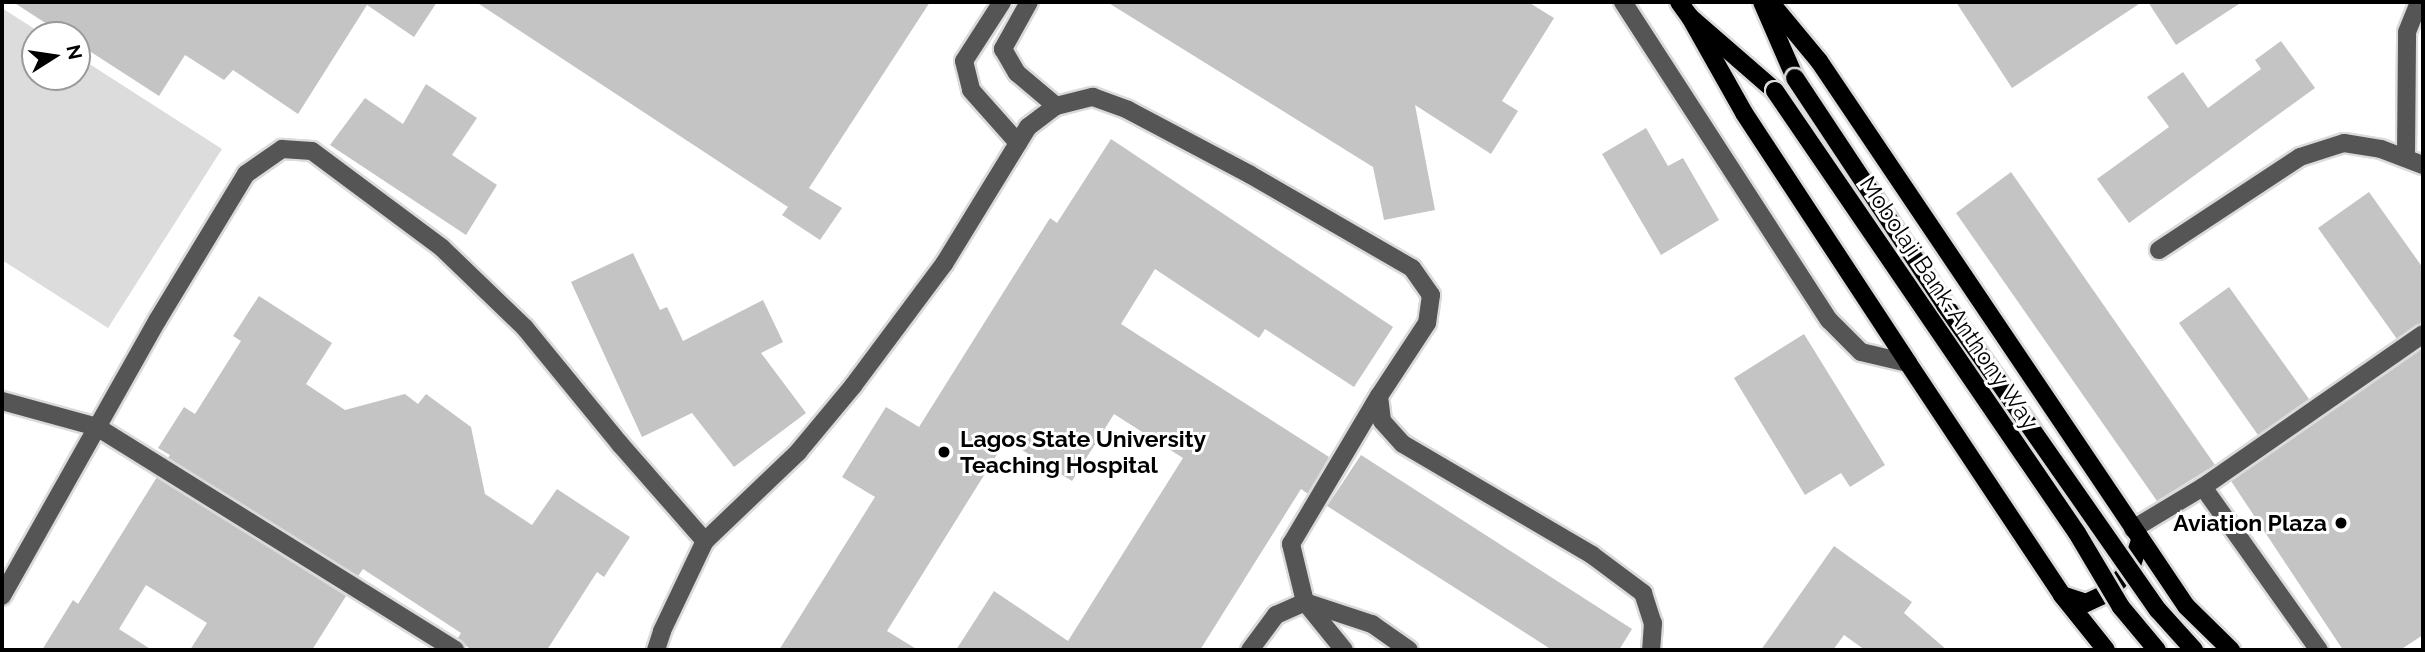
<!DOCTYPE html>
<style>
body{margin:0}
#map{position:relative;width:2425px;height:652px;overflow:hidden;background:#fff;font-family:Raleway,sans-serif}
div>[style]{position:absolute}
.green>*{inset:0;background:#dcdcdc}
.building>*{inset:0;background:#c4c4c4}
.roads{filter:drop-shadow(2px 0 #dbdbdb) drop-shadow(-2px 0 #dbdbdb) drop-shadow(0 2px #dbdbdb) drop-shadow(0 -2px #dbdbdb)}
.minor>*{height:18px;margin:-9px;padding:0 9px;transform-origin:9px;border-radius:9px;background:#555}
.major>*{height:18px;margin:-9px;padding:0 9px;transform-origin:9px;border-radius:9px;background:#000}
.bridges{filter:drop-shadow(2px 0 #dbdbdb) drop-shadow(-2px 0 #dbdbdb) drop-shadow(0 2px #dbdbdb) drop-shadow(0 -2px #dbdbdb)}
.major-bridge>*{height:18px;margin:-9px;padding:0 9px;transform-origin:9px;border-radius:9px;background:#000}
.dots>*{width:19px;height:19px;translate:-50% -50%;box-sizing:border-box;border:4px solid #fff;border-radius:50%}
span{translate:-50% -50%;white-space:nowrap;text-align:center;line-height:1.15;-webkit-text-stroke:6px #fff;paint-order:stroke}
.street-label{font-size:23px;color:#000}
.poi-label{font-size:23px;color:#000;font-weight:700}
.left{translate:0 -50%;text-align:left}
.right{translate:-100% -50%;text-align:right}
.frame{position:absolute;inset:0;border:4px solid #000;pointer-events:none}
.north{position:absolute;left:21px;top:21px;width:70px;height:70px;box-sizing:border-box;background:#fff;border:2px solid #999;border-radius:50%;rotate:78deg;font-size:19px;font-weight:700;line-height:28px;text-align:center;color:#000}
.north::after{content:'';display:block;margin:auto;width:24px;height:32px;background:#000;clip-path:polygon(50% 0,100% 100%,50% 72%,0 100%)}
</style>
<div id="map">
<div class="green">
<i style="clip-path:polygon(2px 8px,44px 35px,35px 35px,35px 77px,77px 77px,77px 56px,222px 149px,108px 328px,2px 260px)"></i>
</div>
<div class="building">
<i style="clip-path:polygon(13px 2px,437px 2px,414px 37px,367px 5px,298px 114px,233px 70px,224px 80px,185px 55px,159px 96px,77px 43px,77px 35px,64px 35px)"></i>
<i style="clip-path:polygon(476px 2px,930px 2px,809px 188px,842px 208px,820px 240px,782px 215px,788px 207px)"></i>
<i style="clip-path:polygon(1107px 2px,1528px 2px,1554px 18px,1502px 101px,1518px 111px,1491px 154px,1415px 105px,1435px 210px,1384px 220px,1373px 167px)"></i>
<i style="clip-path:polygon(1956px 2px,2142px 2px,2012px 88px)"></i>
<i style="clip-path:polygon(2148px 2px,2242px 2px,2176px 45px)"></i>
<i style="clip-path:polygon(2281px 41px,2315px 88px,2129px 223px,2097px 179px,2169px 127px,2147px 97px,2183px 72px,2208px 108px,2261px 69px,2255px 60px)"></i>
<i style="clip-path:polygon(426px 84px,477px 118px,452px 155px,497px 185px,466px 235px,330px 145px,365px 98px,403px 124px)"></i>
<i style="clip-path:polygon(1646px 128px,1668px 166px,1683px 158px,1719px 220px,1661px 255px,1602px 154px)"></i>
<i style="clip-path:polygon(1111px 139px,1393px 327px,1354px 387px,1265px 329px,1259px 338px,1155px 269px,1121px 324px,1329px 457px,1308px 494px,1301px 489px,1200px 650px,956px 650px,994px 591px,1068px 641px,1183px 458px,1114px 414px,1072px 481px,1006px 440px,887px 631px,918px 650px,779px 650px,875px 497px,842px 477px,886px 407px,919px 427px,1050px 218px,1057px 223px)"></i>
<i style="clip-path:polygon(2011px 172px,2215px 465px,2157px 501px,1956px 213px)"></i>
<i style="clip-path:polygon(2369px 192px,2423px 268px,2423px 323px,2397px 339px,2318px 228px)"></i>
<i style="clip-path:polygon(633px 253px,660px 310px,667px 307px,683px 341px,763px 300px,783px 342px,761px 353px,806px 413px,734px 467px,692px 413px,642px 437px,571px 282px)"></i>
<i style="clip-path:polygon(2229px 287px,2309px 399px,2258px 435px,2179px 323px)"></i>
<i style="clip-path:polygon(259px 296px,332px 343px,306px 384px,345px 410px,405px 394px,418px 404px,426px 394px,471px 427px,485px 494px,532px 525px,557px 489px,630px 537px,604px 577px,597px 572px,547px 650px,471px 650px,458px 638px,461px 633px,363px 569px,358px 576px,168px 458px,170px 455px,158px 448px,184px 407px,195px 414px,241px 341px,233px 336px)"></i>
<i style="clip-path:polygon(1804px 334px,1885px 465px,1850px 487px,1841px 473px,1805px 495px,1734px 378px)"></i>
<i style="clip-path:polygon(2423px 348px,2423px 635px,2400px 650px,2343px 650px,2231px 481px)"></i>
<i style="clip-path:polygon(1361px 455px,1632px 629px,1619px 650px,1552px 650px,1327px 506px)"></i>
<i style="clip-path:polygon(157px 477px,346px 596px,312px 650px,190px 650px,207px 623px,146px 585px,119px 629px,152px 650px,42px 650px,73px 600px,78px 604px)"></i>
<i style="clip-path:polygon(1834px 546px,1912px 602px,1904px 613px,1947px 650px,1865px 650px,1844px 635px,1833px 650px,1761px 650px)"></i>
</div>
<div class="roads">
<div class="minor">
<i style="left:1002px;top:2px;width:70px;rotate:122.8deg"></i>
<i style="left:964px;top:61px;width:30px;rotate:76deg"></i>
<i style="left:971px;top:90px;width:71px;rotate:48.4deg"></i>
<i style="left:1029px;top:2px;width:54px;rotate:119deg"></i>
<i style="left:1003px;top:49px;width:28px;rotate:60deg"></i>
<i style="left:1017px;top:73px;width:51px;rotate:40.2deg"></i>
<i style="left:1623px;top:2px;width:379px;rotate:57.1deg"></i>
<i style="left:1829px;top:320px;width:45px;rotate:45deg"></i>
<i style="left:1861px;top:352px;width:48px;rotate:13.2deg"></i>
<i style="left:2406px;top:155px;width:123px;rotate:-89.5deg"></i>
<i style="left:2407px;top:32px;width:32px;rotate:-68deg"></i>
<i style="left:2159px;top:250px;width:169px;rotate:-33.4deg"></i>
<i style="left:2300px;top:157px;width:46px;rotate:-17.7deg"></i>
<i style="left:2344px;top:143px;width:37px;rotate:9deg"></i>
<i style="left:2381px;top:149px;width:45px;rotate:20.9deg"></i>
<i style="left:2px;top:401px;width:98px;rotate:15.3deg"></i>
<i style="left:97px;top:427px;width:422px;rotate:31.9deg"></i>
<i style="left:2203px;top:487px;width:200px;rotate:54.6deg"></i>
<i style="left:2133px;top:529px;width:82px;rotate:-31deg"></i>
<i style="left:2203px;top:487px;width:268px;rotate:-34.8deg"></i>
<i style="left:2px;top:596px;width:316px;rotate:-60.6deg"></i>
<i style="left:157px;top:321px;width:172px;rotate:-58.8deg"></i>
<i style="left:246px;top:174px;width:44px;rotate:-34.8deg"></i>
<i style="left:282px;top:149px;width:30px;rotate:4deg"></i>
<i style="left:312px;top:151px;width:162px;rotate:36.7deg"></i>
<i style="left:442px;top:248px;width:115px;rotate:43.9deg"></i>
<i style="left:525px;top:328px;width:150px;rotate:50.7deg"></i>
<i style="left:620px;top:444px;width:129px;rotate:48.8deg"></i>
<i style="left:656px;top:650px;width:20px;rotate:-72deg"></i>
<i style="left:662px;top:631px;width:100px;rotate:-64.5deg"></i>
<i style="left:705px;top:541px;width:129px;rotate:-43.7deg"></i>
<i style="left:798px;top:452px;width:86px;rotate:-50.2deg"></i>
<i style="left:853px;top:386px;width:152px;rotate:-53.3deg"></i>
<i style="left:944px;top:264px;width:161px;rotate:-58.5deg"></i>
<i style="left:1028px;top:127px;width:35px;rotate:-37deg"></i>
<i style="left:1056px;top:106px;width:38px;rotate:-14deg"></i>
<i style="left:1093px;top:97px;width:37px;rotate:20deg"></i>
<i style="left:1128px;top:110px;width:137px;rotate:27.9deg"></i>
<i style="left:1249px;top:174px;width:188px;rotate:30deg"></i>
<i style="left:1412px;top:268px;width:33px;rotate:55deg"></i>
<i style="left:1431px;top:295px;width:28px;rotate:98deg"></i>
<i style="left:1427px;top:323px;width:87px;rotate:123.3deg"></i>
<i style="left:1379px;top:396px;width:25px;rotate:83deg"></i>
<i style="left:1382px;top:421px;width:31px;rotate:48deg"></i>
<i style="left:1403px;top:444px;width:219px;rotate:30.4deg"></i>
<i style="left:1592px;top:555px;width:64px;rotate:36.7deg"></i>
<i style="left:1643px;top:593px;width:32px;rotate:72deg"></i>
<i style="left:1653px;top:623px;width:27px;rotate:94deg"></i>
<i style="left:1250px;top:650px;width:44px;rotate:-53.4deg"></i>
<i style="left:1276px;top:615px;width:32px;rotate:-24deg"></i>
<i style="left:1305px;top:602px;width:71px;rotate:18.2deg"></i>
<i style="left:1372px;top:624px;width:45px;rotate:35.1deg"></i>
<i style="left:1344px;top:650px;width:62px;rotate:-129.1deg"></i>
<i style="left:1305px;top:602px;width:60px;rotate:-103.6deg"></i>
<i style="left:1291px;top:544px;width:172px;rotate:-59.3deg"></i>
</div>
<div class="major">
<i style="left:1679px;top:2px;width:19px;rotate:54deg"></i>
<i style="left:1690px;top:17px;width:113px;rotate:41deg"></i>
<i style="left:1762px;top:2px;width:83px;rotate:66.5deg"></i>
<i style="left:1770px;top:2px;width:77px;rotate:50.3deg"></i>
<i style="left:1819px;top:61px;width:657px;rotate:56.04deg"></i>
<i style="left:2186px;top:606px;width:63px;rotate:44.4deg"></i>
<i style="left:1690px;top:17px;width:110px;rotate:60.6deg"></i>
<i style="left:1744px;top:113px;width:299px;rotate:56.7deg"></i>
<i style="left:1908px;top:363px;width:278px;rotate:56.4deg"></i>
<i style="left:2062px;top:595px;width:70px;rotate:51.3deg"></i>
<i style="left:2062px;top:595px;width:25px;rotate:18deg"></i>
<i style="left:2086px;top:603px;width:23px;rotate:-25deg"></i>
<i style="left:2107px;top:593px;width:35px;rotate:-46deg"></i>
<i style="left:2131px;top:568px;width:29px;rotate:-72deg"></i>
</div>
</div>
<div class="bridges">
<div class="major-bridge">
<i style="left:1795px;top:78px;width:272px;rotate:56.5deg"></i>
<i style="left:1945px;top:305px;width:372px;rotate:55.1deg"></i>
<i style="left:2158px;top:610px;width:54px;rotate:48deg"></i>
<i style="left:1775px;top:91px;width:535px;rotate:55.66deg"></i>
<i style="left:2077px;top:533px;width:86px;rotate:59.3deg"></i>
<i style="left:2121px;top:607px;width:56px;rotate:50.1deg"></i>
</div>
</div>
<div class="dots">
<i style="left:944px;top:452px;background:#000"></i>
<i style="left:2341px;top:523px;background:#000"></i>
</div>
<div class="street-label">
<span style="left:1949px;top:303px;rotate:56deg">Mobolaji Bank-Anthony Way</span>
</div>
<div class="poi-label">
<span class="left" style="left:960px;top:452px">Lagos State University<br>Teaching Hospital</span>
<span class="right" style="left:2327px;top:523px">Aviation Plaza</span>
</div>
<div class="frame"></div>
<div class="north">N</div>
</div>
